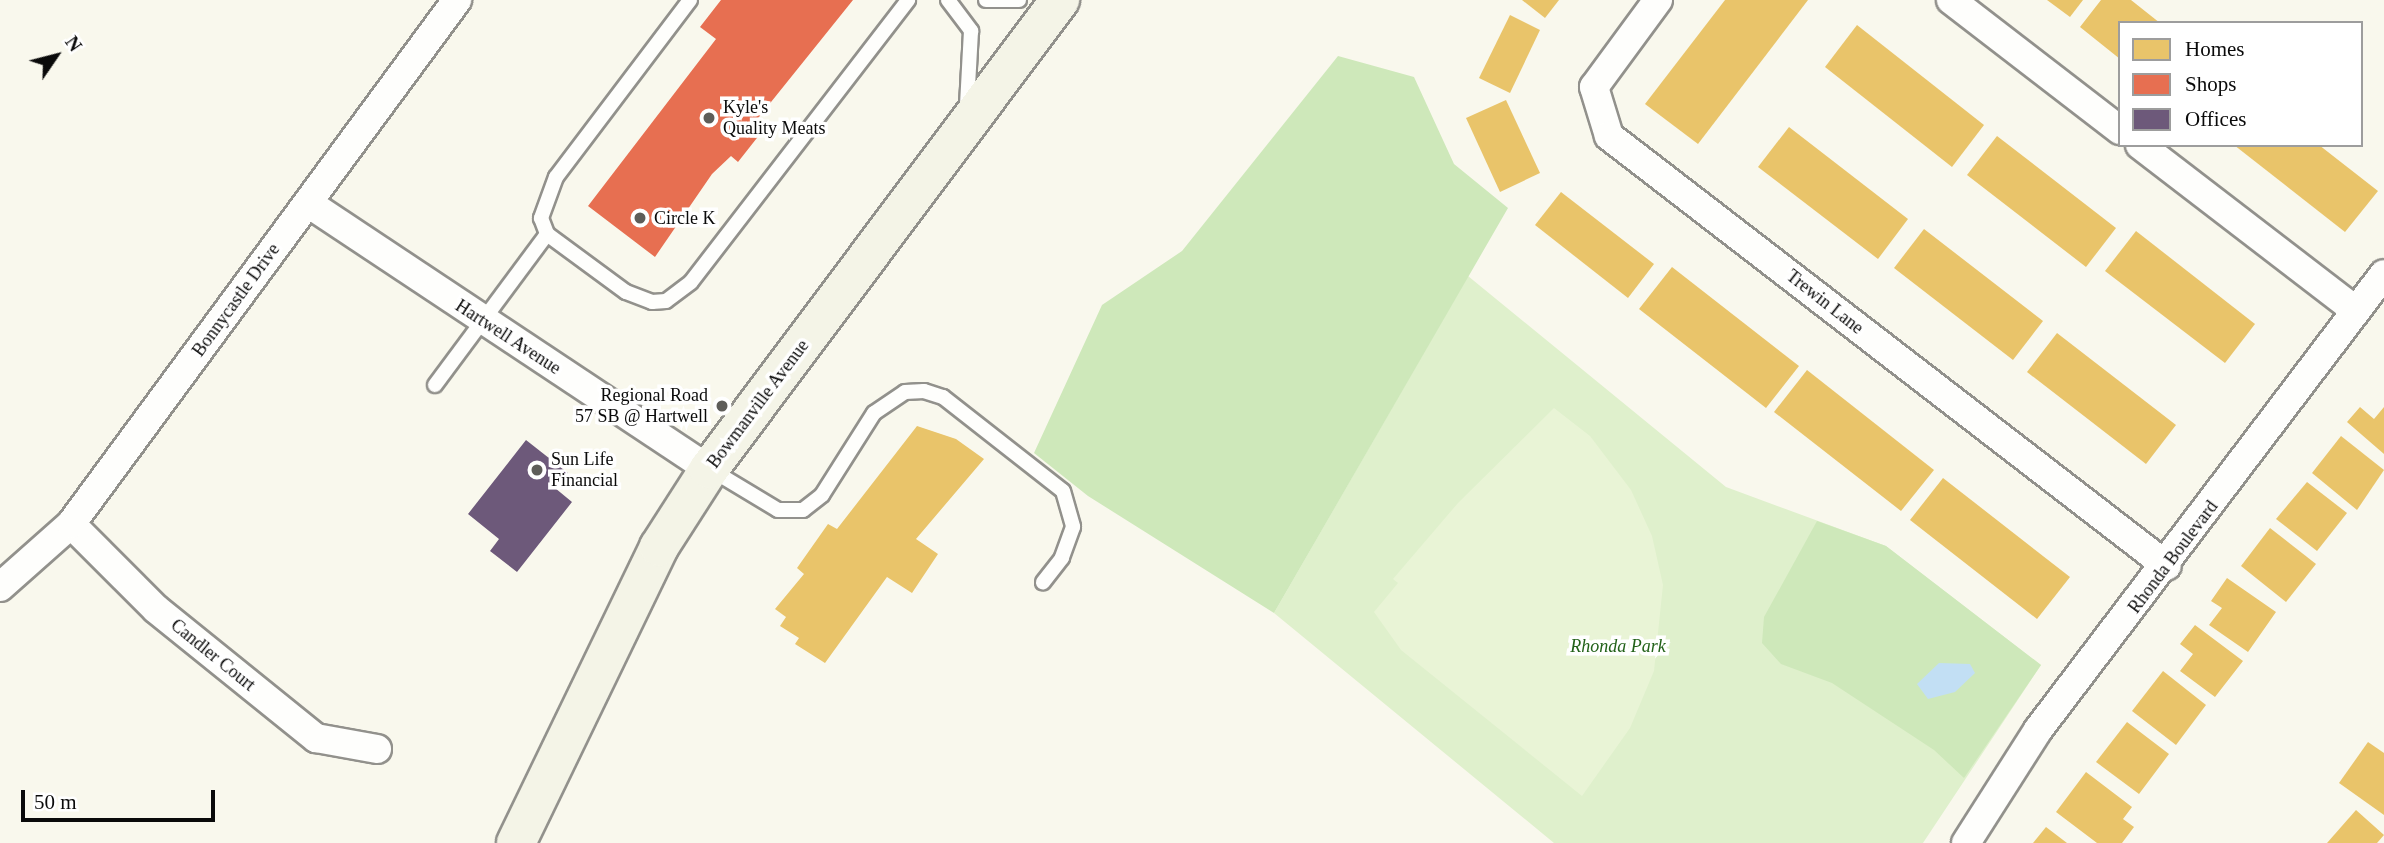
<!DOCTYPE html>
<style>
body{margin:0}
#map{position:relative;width:2384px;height:843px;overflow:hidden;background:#f9f8ed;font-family:Georgia,serif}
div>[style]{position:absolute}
.green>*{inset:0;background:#dff0cc}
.forest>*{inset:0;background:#cee8ba}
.pitch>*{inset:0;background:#e9f4d6}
.water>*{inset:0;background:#c2dff4}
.homes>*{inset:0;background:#e9c46a}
.shops>*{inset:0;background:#e76f51}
.offices>*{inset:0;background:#6d597a}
.roads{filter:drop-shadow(2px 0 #92918c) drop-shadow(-2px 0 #92918c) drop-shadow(0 2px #92918c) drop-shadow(0 -2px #92918c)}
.lane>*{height:14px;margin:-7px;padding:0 7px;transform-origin:7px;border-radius:7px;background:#fefefc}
.street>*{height:28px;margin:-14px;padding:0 14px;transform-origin:14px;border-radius:14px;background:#fefefc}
.secondary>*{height:38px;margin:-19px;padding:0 19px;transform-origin:19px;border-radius:19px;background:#f4f4e7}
.dots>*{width:19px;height:19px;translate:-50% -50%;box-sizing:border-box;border:4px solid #fff;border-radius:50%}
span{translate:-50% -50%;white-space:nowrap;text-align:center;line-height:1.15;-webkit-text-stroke:7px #fff;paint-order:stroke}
.poi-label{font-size:18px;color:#0a0a0a}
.left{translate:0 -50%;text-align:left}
.right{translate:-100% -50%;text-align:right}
.street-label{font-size:18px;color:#0a0a0a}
.park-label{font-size:18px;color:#23621a;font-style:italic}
.legend{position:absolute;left:2118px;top:21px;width:245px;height:126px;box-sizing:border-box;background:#fff;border:2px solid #9d9d9d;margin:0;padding:9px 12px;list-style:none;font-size:21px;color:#0a0a0a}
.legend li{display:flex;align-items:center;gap:14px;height:35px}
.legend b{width:35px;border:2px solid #9d9d9d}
.north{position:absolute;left:21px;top:21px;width:70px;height:70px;-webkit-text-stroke:5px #fff;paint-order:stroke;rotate:55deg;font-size:19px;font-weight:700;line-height:28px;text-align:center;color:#0a0a0a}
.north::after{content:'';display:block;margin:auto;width:24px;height:32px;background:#0a0a0a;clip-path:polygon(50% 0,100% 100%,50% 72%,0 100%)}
.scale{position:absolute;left:21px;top:790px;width:194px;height:32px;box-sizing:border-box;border:4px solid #0a0a0a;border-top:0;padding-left:9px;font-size:21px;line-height:24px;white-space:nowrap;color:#0a0a0a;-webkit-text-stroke:5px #fff;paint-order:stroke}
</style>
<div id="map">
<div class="green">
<i style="clip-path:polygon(1468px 276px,1726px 487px,1886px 546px,2041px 665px,1923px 843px,1554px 843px,1274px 613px)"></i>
</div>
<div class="forest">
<i style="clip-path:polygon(1338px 56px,1414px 77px,1454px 164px,1508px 208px,1274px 613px,1088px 496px,1034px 453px,1102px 305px,1182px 251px)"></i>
<i style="clip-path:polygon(1817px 521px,1886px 546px,2041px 665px,1964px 778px,1934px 750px,1832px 683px,1781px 664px,1762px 643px,1764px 617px)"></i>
</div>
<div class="pitch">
<i style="clip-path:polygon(1554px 408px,1590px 436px,1631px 490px,1652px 536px,1663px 585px,1654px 671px,1630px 728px,1582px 796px,1401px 650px,1374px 612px,1398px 583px,1393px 579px,1458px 503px)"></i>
</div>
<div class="water">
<i style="clip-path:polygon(1939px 663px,1970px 664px,1975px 673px,1955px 692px,1928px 699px,1917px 684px)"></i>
</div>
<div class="homes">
<i style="clip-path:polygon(1522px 0,1559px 0,1545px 18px)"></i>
<i style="clip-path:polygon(1725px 0,1808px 0,1698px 144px,1645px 104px)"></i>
<i style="clip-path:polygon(2047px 0,2083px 0,2070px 17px)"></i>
<i style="clip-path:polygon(2101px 0,2131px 0,2160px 23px,2120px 23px,2120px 59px,2080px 27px)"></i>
<i style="clip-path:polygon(1510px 15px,1540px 30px,1510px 93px,1479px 78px)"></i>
<i style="clip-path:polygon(1857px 25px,1984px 125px,1952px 167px,1825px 67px)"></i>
<i style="clip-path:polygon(1506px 100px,1540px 173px,1500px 192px,1466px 118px)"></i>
<i style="clip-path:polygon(1789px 127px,1908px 219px,1878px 259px,1758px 167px)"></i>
<i style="clip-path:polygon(1997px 136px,2116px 228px,2086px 267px,1967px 175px)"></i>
<i style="clip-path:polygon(2234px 145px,2319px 145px,2378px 191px,2345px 232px)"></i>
<i style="clip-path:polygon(1561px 192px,1654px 264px,1628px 298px,1535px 225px)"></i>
<i style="clip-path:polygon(1924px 229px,2043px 321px,2013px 360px,1894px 268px)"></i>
<i style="clip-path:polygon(2136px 231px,2255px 324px,2225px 363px,2105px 271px)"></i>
<i style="clip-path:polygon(1672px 267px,1799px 366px,1766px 408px,1639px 309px)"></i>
<i style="clip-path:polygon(2057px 333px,2176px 425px,2146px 464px,2027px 372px)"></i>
<i style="clip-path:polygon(1807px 370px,1934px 470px,1901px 511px,1774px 412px)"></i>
<i style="clip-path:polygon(2360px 407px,2374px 419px,2384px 407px,2384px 454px,2347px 422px)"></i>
<i style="clip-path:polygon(917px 426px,956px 439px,984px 459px,916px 539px,938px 554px,912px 593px,887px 577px,825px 663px,795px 644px,799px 638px,780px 626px,786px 617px,775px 609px,804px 574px,797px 568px,828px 524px,837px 529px)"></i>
<i style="clip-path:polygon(2341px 436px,2384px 470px,2357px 510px,2312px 473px)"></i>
<i style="clip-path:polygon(1943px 478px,2070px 577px,2037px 619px,1910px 520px)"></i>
<i style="clip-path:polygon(2307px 482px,2347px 513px,2317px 551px,2276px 519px)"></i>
<i style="clip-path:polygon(2270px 528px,2316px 564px,2286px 602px,2241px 566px)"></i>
<i style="clip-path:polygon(2227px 578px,2276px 612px,2248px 652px,2209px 625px,2222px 608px,2211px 601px)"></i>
<i style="clip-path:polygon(2195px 625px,2243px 661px,2215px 697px,2180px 671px,2193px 654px,2180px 644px)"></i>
<i style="clip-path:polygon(2163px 671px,2206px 705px,2176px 745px,2132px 711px)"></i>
<i style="clip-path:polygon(2127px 722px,2169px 754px,2139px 794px,2096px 762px)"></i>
<i style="clip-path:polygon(2368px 742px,2384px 753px,2384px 815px,2339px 783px)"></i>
<i style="clip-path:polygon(2086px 772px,2132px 807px,2123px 819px,2134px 827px,2122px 843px,2097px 843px,2056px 812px)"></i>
<i style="clip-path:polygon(2356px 810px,2384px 835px,2377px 843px,2327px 843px)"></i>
<i style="clip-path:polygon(2046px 827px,2067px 843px,2033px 843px)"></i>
</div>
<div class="shops">
<i style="clip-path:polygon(721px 0,853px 0,755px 122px,764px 129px,738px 162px,731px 156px,712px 174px,655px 257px,588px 206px,716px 39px,700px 27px)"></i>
</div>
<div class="offices">
<i style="clip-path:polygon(526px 440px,568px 473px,555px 488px,572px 502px,517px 572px,490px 551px,499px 539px,468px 514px)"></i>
</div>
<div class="roads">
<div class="lane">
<i style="left:690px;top:0;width:222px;rotate:127.1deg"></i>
<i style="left:556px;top:177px;width:44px;rotate:110.1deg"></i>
<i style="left:541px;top:218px;width:17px;rotate:69deg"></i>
<i style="left:547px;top:234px;width:98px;rotate:36.3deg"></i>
<i style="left:626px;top:292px;width:28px;rotate:21deg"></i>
<i style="left:652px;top:302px;width:14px;rotate:-4deg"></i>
<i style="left:666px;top:301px;width:31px;rotate:-37deg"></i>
<i style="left:691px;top:282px;width:356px;rotate:-52.4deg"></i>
<i style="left:948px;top:0;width:39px;rotate:53deg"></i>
<i style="left:971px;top:31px;width:74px;rotate:93.1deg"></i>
<i style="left:986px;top:0;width:33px"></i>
<i style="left:435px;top:385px;width:188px;rotate:-53.4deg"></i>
<i style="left:710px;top:469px;width:79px;rotate:31.1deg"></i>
<i style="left:778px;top:510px;width:25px"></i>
<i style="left:803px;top:510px;width:24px;rotate:-38deg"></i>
<i style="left:822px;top:495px;width:97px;rotate:-57.6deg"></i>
<i style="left:874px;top:413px;width:37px;rotate:-34deg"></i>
<i style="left:905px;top:392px;width:19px;rotate:-3deg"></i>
<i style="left:924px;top:391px;width:20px;rotate:18deg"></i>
<i style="left:943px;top:397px;width:152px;rotate:38.1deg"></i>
<i style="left:1063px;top:491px;width:37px;rotate:74deg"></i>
<i style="left:1073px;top:527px;width:33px;rotate:110deg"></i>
<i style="left:1062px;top:558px;width:31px;rotate:128deg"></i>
</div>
<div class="street">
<i style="left:1658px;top:0;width:108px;rotate:126.3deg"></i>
<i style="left:1594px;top:87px;width:51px;rotate:73deg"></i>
<i style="left:1609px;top:136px;width:704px;rotate:37.62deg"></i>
<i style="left:1951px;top:0;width:213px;rotate:37.6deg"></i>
<i style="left:2140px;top:145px;width:272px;rotate:37.5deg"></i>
<i style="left:308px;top:203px;width:481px;rotate:33.6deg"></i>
<i style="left:71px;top:524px;width:120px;rotate:45deg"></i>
<i style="left:156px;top:609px;width:206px;rotate:38.9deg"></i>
<i style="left:316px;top:738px;width:62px;rotate:10.2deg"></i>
<i style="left:0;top:587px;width:95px;rotate:-41.6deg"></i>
<i style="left:71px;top:524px;width:651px;rotate:-53.62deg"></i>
<i style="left:1966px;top:843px;width:134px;rotate:-57.5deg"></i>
<i style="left:2038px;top:730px;width:572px;rotate:-52.81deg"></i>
</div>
<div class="secondary">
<i style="left:516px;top:843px;width:329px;rotate:-64.2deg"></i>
<i style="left:659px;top:547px;width:93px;rotate:-57.3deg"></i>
<i style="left:709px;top:469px;width:586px;rotate:-53.19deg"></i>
</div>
</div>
<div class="dots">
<i style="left:709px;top:118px;background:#5e5d59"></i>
<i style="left:640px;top:218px;background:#5e5d59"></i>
<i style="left:722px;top:406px;background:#5e5d59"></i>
<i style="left:537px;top:470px;background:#5e5d59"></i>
</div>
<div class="poi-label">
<span class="left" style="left:723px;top:118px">Kyle's<br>Quality Meats</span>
<span class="left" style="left:654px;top:218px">Circle K</span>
<span class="right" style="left:708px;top:406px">Regional Road<br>57 SB @ Hartwell</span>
<span class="left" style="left:551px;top:470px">Sun Life<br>Financial</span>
</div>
<div class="street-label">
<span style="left:236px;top:300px;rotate:-54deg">Bonnycastle Drive</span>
<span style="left:1825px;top:302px;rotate:38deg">Trewin Lane</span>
<span style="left:508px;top:337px;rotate:33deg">Hartwell Avenue</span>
<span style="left:758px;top:404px;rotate:-53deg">Bowmanville Avenue</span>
<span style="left:2173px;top:557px;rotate:-53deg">Rhonda Boulevard</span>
<span style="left:213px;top:655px;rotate:39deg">Candler Court</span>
</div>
<div class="park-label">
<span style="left:1618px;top:646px">Rhonda Park</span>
</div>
<ul class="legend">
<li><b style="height:19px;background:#e9c46a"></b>Homes</li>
<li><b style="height:19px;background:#e76f51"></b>Shops</li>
<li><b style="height:19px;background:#6d597a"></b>Offices</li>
</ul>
<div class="north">N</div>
<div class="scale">50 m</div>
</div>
